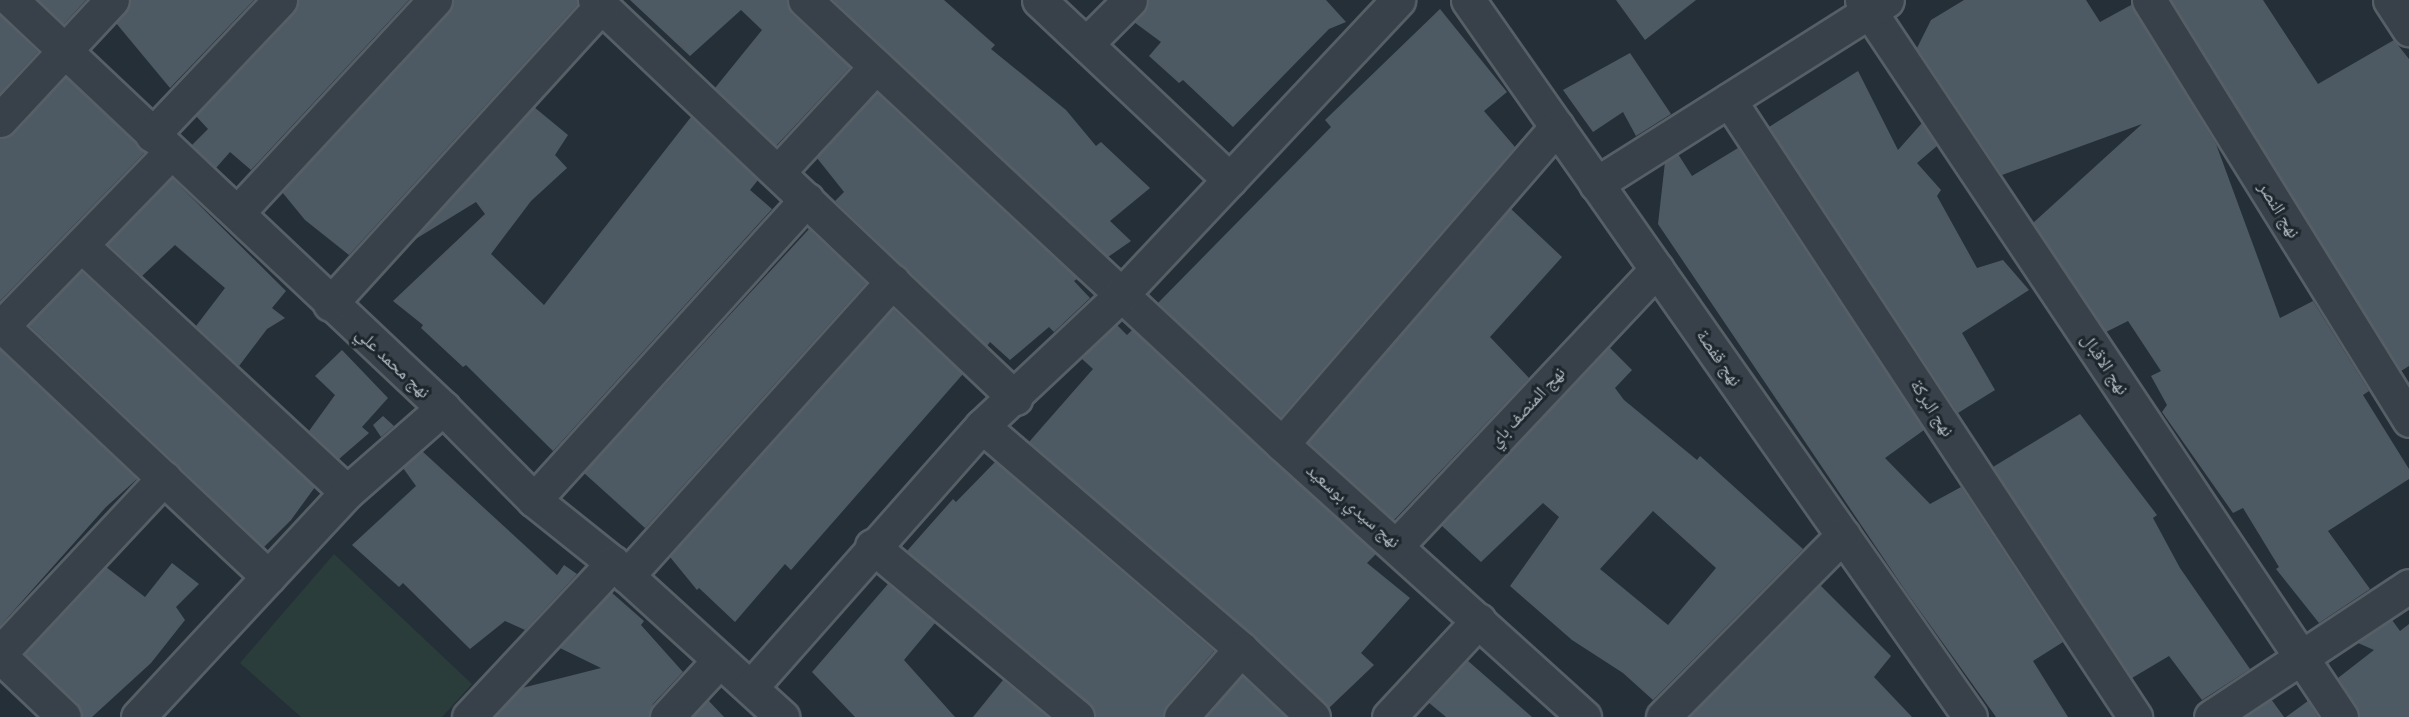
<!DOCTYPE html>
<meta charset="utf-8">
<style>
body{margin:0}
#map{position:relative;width:2409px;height:717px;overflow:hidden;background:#252f38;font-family:"Archivo Narrow","Noto Naskh Arabic",sans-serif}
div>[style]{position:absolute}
.green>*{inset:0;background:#2a3d3b}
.building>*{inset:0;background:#4e5a63}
.roads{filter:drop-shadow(2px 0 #565f66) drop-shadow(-2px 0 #565f66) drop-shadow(0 2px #565f66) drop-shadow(0 -2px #565f66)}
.minor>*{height:33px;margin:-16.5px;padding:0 16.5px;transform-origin:16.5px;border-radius:16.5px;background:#384149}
span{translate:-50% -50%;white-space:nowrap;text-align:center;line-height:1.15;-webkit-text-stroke:6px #1e262d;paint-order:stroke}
.street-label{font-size:18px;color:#b4bcc4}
</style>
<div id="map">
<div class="green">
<i style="clip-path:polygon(334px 554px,472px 684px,442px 717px,301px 717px,240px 663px)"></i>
</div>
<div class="building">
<i style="clip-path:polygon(38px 0,86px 0,64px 24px)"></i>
<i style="clip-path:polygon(130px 0,254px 0,170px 88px,116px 23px)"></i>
<i style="clip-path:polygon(298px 0,409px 0,251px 170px,230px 152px,216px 168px,192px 145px,208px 129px,196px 116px,294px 13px)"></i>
<i style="clip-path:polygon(453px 0,577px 0,577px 5px,349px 255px,305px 220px,282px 192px,449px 13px)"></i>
<i style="clip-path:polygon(630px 0,787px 0,792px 14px,850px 67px,776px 146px,715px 88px,762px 30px,741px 10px,690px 56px)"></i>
<i style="clip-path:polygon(833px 0,944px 0,995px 45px,991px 49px,1066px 110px,1096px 146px,1101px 142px,1150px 188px,1110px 221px,1131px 241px,1108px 257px)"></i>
<i style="clip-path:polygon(1148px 0,1326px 0,1346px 22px,1329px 29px,1233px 127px,1183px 80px,1179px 83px,1149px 56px,1161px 42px,1134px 22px)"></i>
<i style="clip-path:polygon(1616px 0,1696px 0,1645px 40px)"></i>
<i style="clip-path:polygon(1964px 0,2086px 0,2100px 22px,2131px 5px,2216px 144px,2280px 318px,2313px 301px,2369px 391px,2363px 395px,2409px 469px,2409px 479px,2328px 531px,2370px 589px,2319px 623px,2276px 569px,2279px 567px,2243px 508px,2233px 513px,2162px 412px,2167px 405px,2151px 376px,2161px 371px,2128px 321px,2106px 332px,2033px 223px,2142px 124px,2002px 175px,1917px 48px,1931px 20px)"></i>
<i style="clip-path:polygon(2171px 0,2263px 0,2318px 84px,2394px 40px,2409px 59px,2409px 366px,2401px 371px)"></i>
<i style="clip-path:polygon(1440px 9px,1507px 92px,1484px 111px,1515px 147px,1281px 417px,1158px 303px,1331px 127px,1325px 120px)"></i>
<i style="clip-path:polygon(0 15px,38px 52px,0 93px)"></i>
<i style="clip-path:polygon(1630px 53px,1671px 114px,1636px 136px,1623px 112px,1593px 132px,1563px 90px)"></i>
<i style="clip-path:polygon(1858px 71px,1898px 150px,1922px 123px,1937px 146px,1917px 163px,1941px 190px,1937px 196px,1977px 268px,2003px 260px,2029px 290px,1962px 333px,1995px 390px,1958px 413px,1769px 127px)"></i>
<i style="clip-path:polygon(66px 77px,145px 152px,0 301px,0 138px,14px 133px)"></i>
<i style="clip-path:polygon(877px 93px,1077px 279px,1074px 281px,1090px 298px,1054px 332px,1049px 327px,1010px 360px,990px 342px,987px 346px,835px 201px,844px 192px,817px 158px)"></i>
<i style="clip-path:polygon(534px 107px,568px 135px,555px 155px,567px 168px,531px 201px,491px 254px,544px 305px,691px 117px,758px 180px,750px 190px,772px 209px,553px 451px,466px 365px,463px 367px,421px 328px,423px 325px,393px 301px,485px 214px,476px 202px,414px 240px)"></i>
<i style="clip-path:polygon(1738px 148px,1924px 430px,1885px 458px,1930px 504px,1961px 487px,2063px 642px,2033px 661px,2068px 717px,1996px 717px,1907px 593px,1658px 224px,1665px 162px,1678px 154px,1692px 176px)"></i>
<i style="clip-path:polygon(172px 178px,286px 291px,272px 308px,285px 318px,267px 329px,239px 366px,196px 326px,225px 288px,175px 245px,142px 276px,108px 244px)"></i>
<i style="clip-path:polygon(1511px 209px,1562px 257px,1490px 337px,1529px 378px,1394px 520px,1308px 442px)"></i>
<i style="clip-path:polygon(809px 229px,866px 283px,645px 528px,584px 473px)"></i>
<i style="clip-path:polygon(81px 271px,315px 487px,291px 520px,264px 547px,29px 325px)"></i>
<i style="clip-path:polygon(893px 309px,963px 374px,791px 570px,785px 564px,735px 622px,699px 588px,697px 590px,670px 557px)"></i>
<i style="clip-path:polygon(1117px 325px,1127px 335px,1132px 330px,1376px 554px,1367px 563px,1410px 598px,1361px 653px,1374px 665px,1329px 708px,1253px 635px,1029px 442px,1093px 369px,1081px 358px)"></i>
<i style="clip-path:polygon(evenodd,1609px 347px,1632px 370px,1615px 388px,1624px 400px,1697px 460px,1700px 456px,1803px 549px,1653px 700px,1623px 673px,1572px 640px,1510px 586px,1559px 517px,1543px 503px,1481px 562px,1441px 525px,1609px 347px,1653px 511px,1716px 568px,1668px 625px,1600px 569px,1653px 511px)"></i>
<i style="clip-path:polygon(0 350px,137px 479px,106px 507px,0 626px)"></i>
<i style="clip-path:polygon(342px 350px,388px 398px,362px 427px,369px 433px,339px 459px,309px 431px,335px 395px,315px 376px)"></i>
<i style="clip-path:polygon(2080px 414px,2157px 515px,2153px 518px,2180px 568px,2250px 669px,2202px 700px,2169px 656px,2132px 678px,1993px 467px)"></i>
<i style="clip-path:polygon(383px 416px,394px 426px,381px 437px,373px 425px)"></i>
<i style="clip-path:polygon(422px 451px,557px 575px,564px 565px,577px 574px,525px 630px,505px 621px,470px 649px,403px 583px,399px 587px,352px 545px,416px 486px,403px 468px)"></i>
<i style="clip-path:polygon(995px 462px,1214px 651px,1167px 705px,1163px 717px,1095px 717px,1089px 703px,907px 551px,953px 499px,956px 502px)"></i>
<i style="clip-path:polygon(172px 563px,199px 584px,176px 607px,185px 620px,151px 663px,92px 717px,82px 717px,77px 703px,25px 654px,106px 567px,145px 597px)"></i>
<i style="clip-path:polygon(888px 584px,935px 623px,904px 660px,955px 717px,855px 717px,812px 672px)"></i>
<i style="clip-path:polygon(1820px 585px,1891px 656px,1874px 677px,1912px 717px,1689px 717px)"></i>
<i style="clip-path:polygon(611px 592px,644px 621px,641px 625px,683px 672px,653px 704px,649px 717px,495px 717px,522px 688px,601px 668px,560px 648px)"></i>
<i style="clip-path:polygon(2392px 620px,2400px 631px,2409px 624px,2409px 717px,2360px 717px,2338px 678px,2374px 650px,2358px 643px)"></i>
<i style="clip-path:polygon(1467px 660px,1532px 717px,1446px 717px,1428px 702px)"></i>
<i style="clip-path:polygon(1242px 676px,1286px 717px,1206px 717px)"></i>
<i style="clip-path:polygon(1003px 680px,1048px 717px,973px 717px)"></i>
<i style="clip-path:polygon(2271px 699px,2284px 717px,2245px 717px)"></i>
<i style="clip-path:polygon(708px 700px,724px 717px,693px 717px)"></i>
<i style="clip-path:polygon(2308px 701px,2318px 717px,2286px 717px)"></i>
</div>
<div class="roads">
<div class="minor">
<i style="left:11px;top:0;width:594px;rotate:43.36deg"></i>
<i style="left:443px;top:408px;width:129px;rotate:45.3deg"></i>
<i style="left:534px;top:500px;width:101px;rotate:38.6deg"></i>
<i style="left:613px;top:563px;width:229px;rotate:42.3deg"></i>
<i style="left:595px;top:0;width:579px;rotate:43.46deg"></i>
<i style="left:805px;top:0;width:652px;rotate:42.95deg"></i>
<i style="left:1282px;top:444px;width:407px;rotate:42.1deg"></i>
<i style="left:1039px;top:0;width:262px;rotate:43.3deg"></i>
<i style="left:1468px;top:0;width:875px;rotate:55deg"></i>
<i style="left:1862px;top:0;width:862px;rotate:56.25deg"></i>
<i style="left:2149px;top:0;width:494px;rotate:58.2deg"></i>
<i style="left:2390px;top:0;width:35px;rotate:57deg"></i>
<i style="left:1086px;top:44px;width:62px;rotate:-45deg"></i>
<i style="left:1729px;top:100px;width:739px;rotate:56.65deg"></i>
<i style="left:0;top:120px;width:164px;rotate:-47deg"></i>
<i style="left:152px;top:135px;width:186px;rotate:-46.5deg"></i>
<i style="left:778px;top:172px;width:144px;rotate:-47.2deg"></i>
<i style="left:1596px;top:184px;width:344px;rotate:-32.3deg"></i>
<i style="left:237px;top:213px;width:291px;rotate:-47.1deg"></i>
<i style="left:81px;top:245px;width:363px;rotate:42.9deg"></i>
<i style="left:330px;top:304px;width:403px;rotate:-47.7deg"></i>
<i style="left:2px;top:326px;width:366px;rotate:43.3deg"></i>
<i style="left:0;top:328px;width:244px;rotate:-45.8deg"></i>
<i style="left:982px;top:426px;width:342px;rotate:40.7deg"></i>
<i style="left:1241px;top:649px;width:99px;rotate:43.4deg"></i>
<i style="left:1282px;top:444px;width:420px;rotate:-49.1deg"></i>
<i style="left:534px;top:500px;width:406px;rotate:-47.8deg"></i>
<i style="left:1397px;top:545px;width:379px;rotate:-46.7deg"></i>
<i style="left:872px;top:546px;width:267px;rotate:39.8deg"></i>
<i style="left:627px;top:576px;width:397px;rotate:-48deg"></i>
<i style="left:0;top:653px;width:240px;rotate:-46.9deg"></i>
<i style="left:0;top:656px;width:88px;rotate:43.6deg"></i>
<i style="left:751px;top:687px;width:349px;rotate:-48.5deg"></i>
<i style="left:982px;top:426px;width:194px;rotate:-43.3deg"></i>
<i style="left:1123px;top:293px;width:402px;rotate:-46.8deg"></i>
<i style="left:138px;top:717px;width:307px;rotate:-47.1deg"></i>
<i style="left:347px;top:492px;width:128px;rotate:-41.2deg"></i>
<i style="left:469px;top:717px;width:211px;rotate:-46.9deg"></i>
<i style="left:667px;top:717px;width:75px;rotate:-47.2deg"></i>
<i style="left:1181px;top:717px;width:91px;rotate:-48.6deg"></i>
<i style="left:1389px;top:717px;width:132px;rotate:-47.1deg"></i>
<i style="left:1663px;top:717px;width:256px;rotate:-45.3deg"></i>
<i style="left:2211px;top:717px;width:237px;rotate:-33.5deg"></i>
</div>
</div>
<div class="street-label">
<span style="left:2279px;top:210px;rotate:58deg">نهج النصر</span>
<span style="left:1719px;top:358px;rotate:55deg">نهج قفصة</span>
<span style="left:393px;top:363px;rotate:43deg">نهج محمد علي</span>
<span style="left:2105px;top:364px;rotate:56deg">نهج الاقبال</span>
<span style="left:1527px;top:407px;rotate:-47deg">نهج المنصف باي</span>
<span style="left:1932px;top:408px;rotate:57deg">نهج البركة</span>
<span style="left:1353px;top:506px;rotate:41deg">نهج سيدي بوسعيد</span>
</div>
</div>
